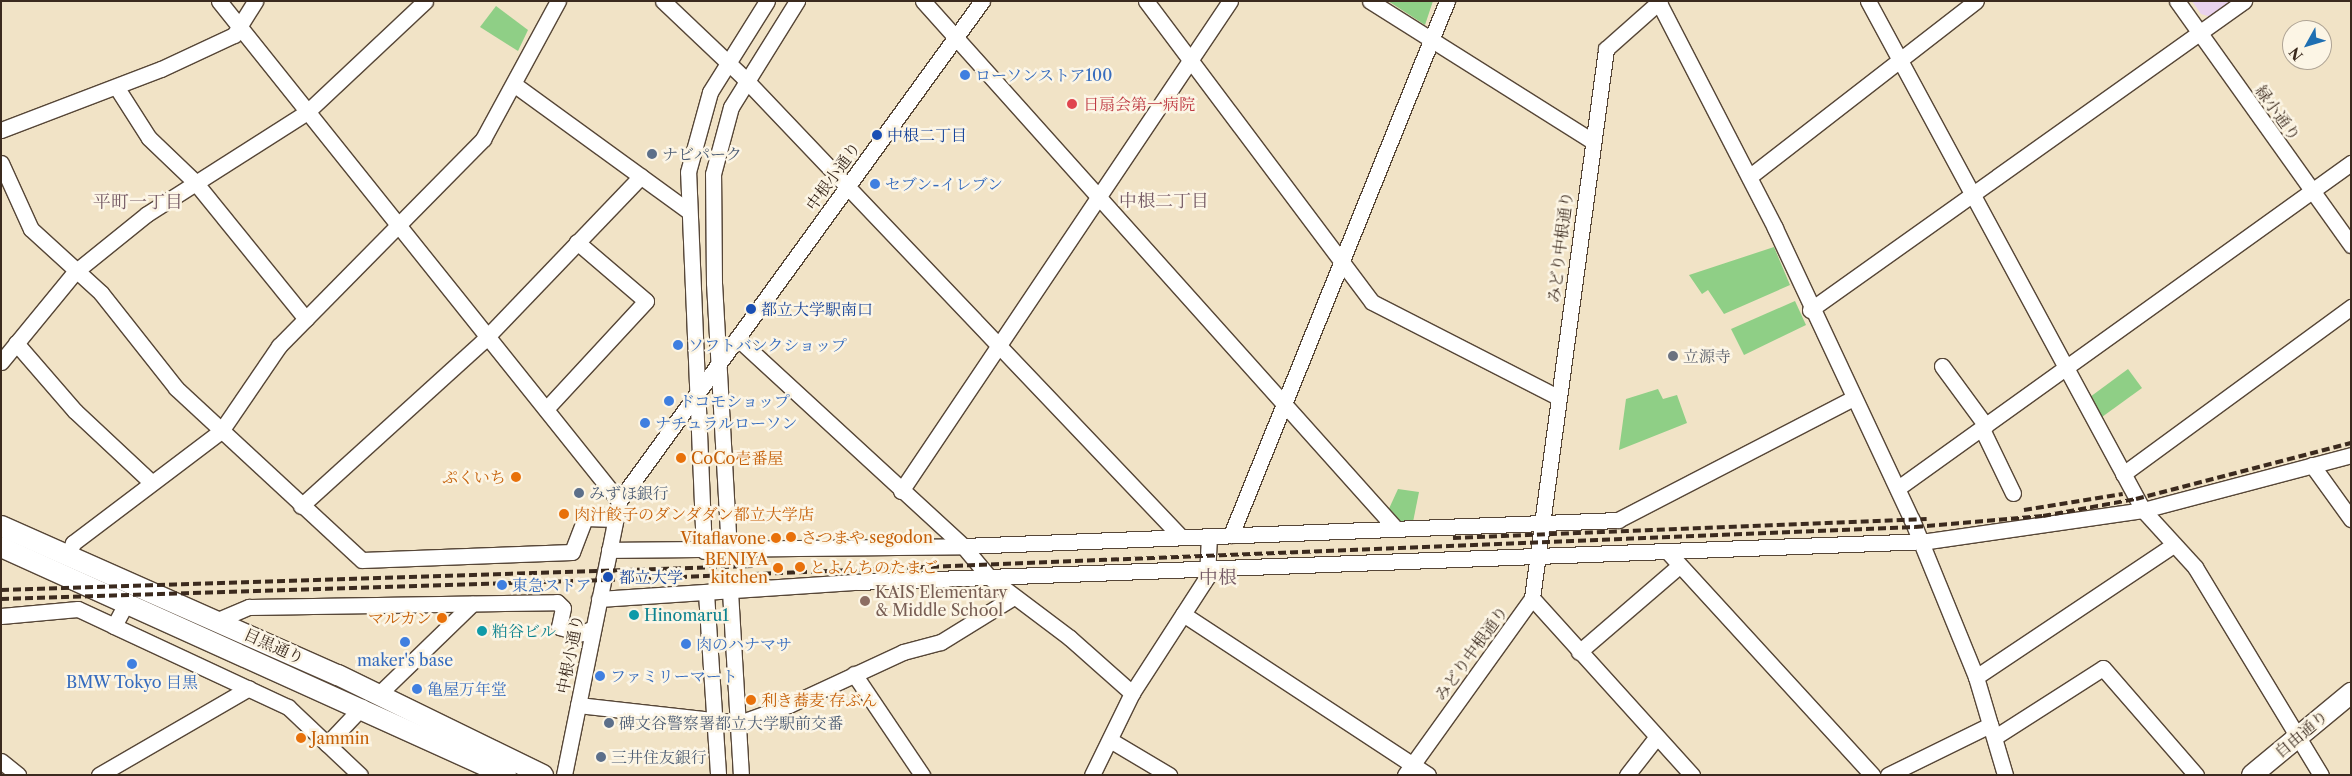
<!DOCTYPE html>
<meta charset="utf-8">
<style>
body{margin:0}
#map{position:relative;width:2352px;height:776px;overflow:hidden;background:#f1e3c6;font-family:"Libre Caslon Text","Noto Serif JP",serif}
div>[style]{position:absolute}
.built>*{inset:0;background:#e9d2ed}
.green>*{inset:0;background:#8fcf86}
.roads{filter:drop-shadow(1px 0 #564637) drop-shadow(-1px 0 #564637) drop-shadow(0 1px #564637) drop-shadow(0 -1px #564637)}
.minor>*{height:15px;margin:-7.5px;padding:0 7.5px;transform-origin:7.5px;border-radius:7.5px;background:#fff}
.major>*{height:20px;margin:-10px;padding:0 10px;transform-origin:10px;border-radius:10px;background:#fff}
.rail>*{height:4px;margin-top:-2px;transform-origin:0;background:repeating-linear-gradient(90deg,#3b2a1e 0 8px,transparent 0 12px)}
.dots>*{width:14px;height:14px;translate:-50% -50%;box-sizing:border-box;border:2px solid #fcf5e5;border-radius:50%}
span{translate:-50% -50%;white-space:nowrap;text-align:center;line-height:1.15;-webkit-text-stroke:5px #fcf5e5;paint-order:stroke}
.shop-label{font-size:16px;color:#366cbe}
.left{translate:0 -50%;text-align:left}
.health-label{font-size:16px;color:#be3a42}
.street-label{font-size:16px;color:#3b2a1e}
.transit-label{font-size:16px;color:#164399}
.service-label{font-size:16px;color:#4e5e75}
.worship-label{font-size:16px;color:#5b616d}
.food-label{font-size:16px;color:#c56008}
.right{translate:-100% -50%;text-align:right}
.education-label{font-size:16px;color:#785e54}
.culture-label{font-size:16px;color:#0d838f}
.neighbourhood-label{font-size:18px;color:#745964}
.quarter-label{font-size:19px;color:#745964}
.frame{position:absolute;inset:0;border:2px solid #3b2a1e;pointer-events:none}
.north{position:absolute;left:2282px;top:20px;width:50px;height:50px;box-sizing:border-box;background:#fcf5e5;border:1px solid #afa495;border-radius:50%;rotate:231deg;font-size:14px;font-weight:700;line-height:20px;text-align:center;color:#3b2a1e}
.north::after{content:'';display:block;margin:auto;width:18px;height:22px;background:#1f6fb2;clip-path:polygon(50% 0,100% 100%,50% 72%,0 100%)}
</style>
<div id="map">
<div class="built">
<i style="clip-path:polygon(2192px 1px,2233px 1px,2211px 17px,2201px 14px)"></i>
</div>
<div class="green">
<i style="clip-path:polygon(1388px 1px,1433px 1px,1425px 25px)"></i>
<i style="clip-path:polygon(496px 6px,528px 30px,518px 51px,480px 27px)"></i>
<i style="clip-path:polygon(1774px 247px,1790px 285px,1724px 314px,1708px 290px,1702px 294px,1689px 275px)"></i>
<i style="clip-path:polygon(1795px 301px,1806px 325px,1744px 355px,1731px 329px)"></i>
<i style="clip-path:polygon(2128px 369px,2142px 388px,2102px 417px,2090px 397px)"></i>
<i style="clip-path:polygon(1658px 389px,1663px 399px,1677px 395px,1687px 423px,1619px 450px,1626px 399px)"></i>
<i style="clip-path:polygon(1398px 489px,1419px 492px,1413px 522px,1395px 522px,1387px 513px)"></i>
</div>
<div class="roads">
<div class="minor">
<i style="left:219px;top:1px;width:640px;rotate:51.34deg"></i>
<i style="left:663px;top:1px;width:110px;rotate:43.5deg"></i>
<i style="left:743px;top:77px;width:635px;rotate:46.4deg"></i>
<i style="left:923px;top:1px;width:709px;rotate:48.14deg"></i>
<i style="left:1146px;top:1px;width:376px;rotate:53.1deg"></i>
<i style="left:1372px;top:302px;width:209px;rotate:27.1deg"></i>
<i style="left:1370px;top:1px;width:262px;rotate:32.2deg"></i>
<i style="left:1658px;top:1px;width:255px;rotate:62.7deg"></i>
<i style="left:1775px;top:228px;width:323px;rotate:64.9deg"></i>
<i style="left:1912px;top:520px;width:170px;rotate:67.8deg"></i>
<i style="left:1976px;top:677px;width:102px;rotate:73.5deg"></i>
<i style="left:1868px;top:1px;width:579px;rotate:61.62deg"></i>
<i style="left:2143px;top:510px;width:77px;rotate:47.6deg"></i>
<i style="left:2195px;top:567px;width:243px;rotate:58.8deg"></i>
<i style="left:2177px;top:1px;width:300px;rotate:54.5deg"></i>
<i style="left:515px;top:85px;width:213px;rotate:36deg"></i>
<i style="left:117px;top:88px;width:59px;rotate:57.4deg"></i>
<i style="left:149px;top:138px;width:64px;rotate:43.7deg"></i>
<i style="left:195px;top:182px;width:176px;rotate:51deg"></i>
<i style="left:1px;top:130px;width:171px;rotate:-20.9deg"></i>
<i style="left:161px;top:69px;width:81px;rotate:-25deg"></i>
<i style="left:234px;top:35px;width:40px;rotate:-58deg"></i>
<i style="left:1px;top:163px;width:72px;rotate:65.6deg"></i>
<i style="left:31px;top:229px;width:95px;rotate:42.4deg"></i>
<i style="left:101px;top:293px;width:121px;rotate:51.7deg"></i>
<i style="left:176px;top:388px;width:253px;rotate:42.8deg"></i>
<i style="left:362px;top:560px;width:210px;rotate:-2.2deg"></i>
<i style="left:572px;top:552px;width:36px;rotate:-69deg"></i>
<i style="left:585px;top:518px;width:30px;rotate:2deg"></i>
<i style="left:1749px;top:177px;width:287px;rotate:-37.8deg"></i>
<i style="left:1810px;top:310px;width:533px;rotate:-35.45deg"></i>
<i style="left:737px;top:338px;width:307px;rotate:42.6deg"></i>
<i style="left:963px;top:546px;width:40px;rotate:50deg"></i>
<i style="left:989px;top:577px;width:101px;rotate:37deg"></i>
<i style="left:1070px;top:638px;width:83px;rotate:41.6deg"></i>
<i style="left:16px;top:343px;width:90px;rotate:49.1deg"></i>
<i style="left:75px;top:411px;width:104px;rotate:43.1deg"></i>
<i style="left:1px;top:362px;width:117px;rotate:-50.6deg"></i>
<i style="left:75px;top:272px;width:92px;rotate:-38.9deg"></i>
<i style="left:147px;top:214px;width:190px;rotate:-32.5deg"></i>
<i style="left:307px;top:112px;width:162px;rotate:-43.2deg"></i>
<i style="left:1942px;top:366px;width:74px;rotate:53.7deg"></i>
<i style="left:546px;top:409px;width:147px;rotate:-47.2deg"></i>
<i style="left:646px;top:301px;width:91px;rotate:-139.5deg"></i>
<i style="left:1982px;top:429px;width:71px;rotate:64.2deg"></i>
<i style="left:2312px;top:465px;width:67px;rotate:54.2deg"></i>
<i style="left:2123px;top:474px;width:283px;rotate:-36.2deg"></i>
<i style="left:1898px;top:488px;width:558px;rotate:-35.66deg"></i>
<i style="left:901px;top:491px;width:590px;rotate:-56.12deg"></i>
<i style="left:301px;top:506px;width:246px;rotate:-42.2deg"></i>
<i style="left:483px;top:341px;width:228px;rotate:-46.2deg"></i>
<i style="left:1231px;top:535px;width:576px;rotate:-67.98deg"></i>
<i style="left:609px;top:550px;width:354px;rotate:-0.6deg"></i>
<i style="left:963px;top:546px;width:656px;rotate:-2.27deg"></i>
<i style="left:1618px;top:520px;width:265px;rotate:-27.4deg"></i>
<i style="left:704px;top:551px;width:379px;rotate:-92.4deg"></i>
<i style="left:688px;top:172px;width:83px;rotate:-74.6deg"></i>
<i style="left:710px;top:92px;width:107px;rotate:-57.9deg"></i>
<i style="left:729px;top:551px;width:268px;rotate:-93.2deg"></i>
<i style="left:714px;top:283px;width:109px;rotate:-90.5deg"></i>
<i style="left:713px;top:174px;width:69px;rotate:-75deg"></i>
<i style="left:731px;top:107px;width:125px;rotate:-58.1deg"></i>
<i style="left:1667px;top:551px;width:304px;rotate:47.5deg"></i>
<i style="left:68px;top:555px;width:13px;rotate:-67deg"></i>
<i style="left:73px;top:543px;width:186px;rotate:-37.1deg"></i>
<i style="left:221px;top:431px;width:103px;rotate:-55.7deg"></i>
<i style="left:279px;top:346px;width:291px;rotate:-45.4deg"></i>
<i style="left:483px;top:139px;width:157px;rotate:-61.5deg"></i>
<i style="left:730px;top:591px;width:184px;rotate:86.6deg"></i>
<i style="left:706px;top:593px;width:182px;rotate:86.2deg"></i>
<i style="left:1532px;top:598px;width:239px;rotate:47.9deg"></i>
<i style="left:599px;top:599px;width:259px;rotate:-3.8deg"></i>
<i style="left:857px;top:582px;width:1072px;rotate:-2.19deg"></i>
<i style="left:1928px;top:541px;width:217px;rotate:-8.2deg"></i>
<i style="left:2143px;top:510px;width:215px;rotate:-14.8deg"></i>
<i style="left:1183px;top:614px;width:293px;rotate:33.3deg"></i>
<i style="left:1px;top:616px;width:77px;rotate:-5.2deg"></i>
<i style="left:78px;top:609px;width:40px;rotate:25deg"></i>
<i style="left:114px;top:626px;width:27px;rotate:-62deg"></i>
<i style="left:218px;top:620px;width:34px;rotate:-23deg"></i>
<i style="left:249px;top:607px;width:308px;rotate:-0.9deg"></i>
<i style="left:557px;top:602px;width:8px;rotate:45deg"></i>
<i style="left:563px;top:608px;width:19px;rotate:102deg"></i>
<i style="left:559px;top:627px;width:24px;rotate:15deg"></i>
<i style="left:582px;top:633px;width:12px;rotate:-24deg"></i>
<i style="left:114px;top:626px;width:192px;rotate:25deg"></i>
<i style="left:288px;top:707px;width:99px;rotate:43.4deg"></i>
<i style="left:1579px;top:652px;width:132px;rotate:-40.7deg"></i>
<i style="left:854px;top:674px;width:122px;rotate:56deg"></i>
<i style="left:1976px;top:677px;width:237px;rotate:-33.8deg"></i>
<i style="left:378px;top:695px;width:131px;rotate:-44.1deg"></i>
<i style="left:578px;top:705px;width:162px;rotate:6.4deg"></i>
<i style="left:739px;top:723px;width:53px;rotate:-19.8deg"></i>
<i style="left:789px;top:705px;width:126px;rotate:-24.9deg"></i>
<i style="left:903px;top:652px;width:39px;rotate:-15deg"></i>
<i style="left:941px;top:642px;width:84px;rotate:-31.8deg"></i>
<i style="left:1995px;top:737px;width:128px;rotate:-32.6deg"></i>
<i style="left:2103px;top:668px;width:142px;rotate:49deg"></i>
<i style="left:1110px;top:740px;width:69px;rotate:30.7deg"></i>
<i style="left:327px;top:744px;width:51px;rotate:-46.6deg"></i>
<i style="left:1px;top:761px;width:22px;rotate:39deg"></i>
<i style="left:99px;top:775px;width:173px;rotate:-30.1deg"></i>
<i style="left:564px;top:775px;width:279px;rotate:-78.6deg"></i>
<i style="left:619px;top:501px;width:618px;rotate:-54.02deg"></i>
<i style="left:1092px;top:775px;width:91px;rotate:-64deg"></i>
<i style="left:1132px;top:693px;width:138px;rotate:-57.1deg"></i>
<i style="left:1207px;top:577px;width:41px;rotate:-87.2deg"></i>
<i style="left:1405px;top:775px;width:218px;rotate:-54.3deg"></i>
<i style="left:1532px;top:598px;width:554px;rotate:-82.32deg"></i>
<i style="left:1606px;top:49px;width:72px;rotate:-41.6deg"></i>
<i style="left:1627px;top:775px;width:46px;rotate:-52.1deg"></i>
<i style="left:1888px;top:775px;width:114px;rotate:-26.1deg"></i>
</div>
<div class="major">
<i style="left:1px;top:526px;width:368px;rotate:23.9deg"></i>
<i style="left:338px;top:675px;width:228px;rotate:26deg"></i>
<i style="left:1px;top:547px;width:554px;rotate:24.3deg"></i>
<i style="left:2252px;top:775px;width:129px;rotate:-39.6deg"></i>
</div>
</div>
<div class="rail">
<i style="left:2024px;top:510px;width:100px;rotate:-9.2deg"></i>
<i style="left:1453px;top:538px;width:474px;rotate:-2.3deg"></i>
<i style="left:1px;top:590px;width:752px;rotate:-1.83deg"></i>
<i style="left:1px;top:599px;width:606px;rotate:-1.8deg"></i>
<i style="left:607px;top:580px;width:1309px;rotate:-2.32deg"></i>
<i style="left:1915px;top:527px;width:128px;rotate:-4.9deg"></i>
<i style="left:2043px;top:516px;width:95px;rotate:-10.4deg"></i>
<i style="left:2136px;top:499px;width:222px;rotate:-14.6deg"></i>
</div>
<div class="dots">
<i style="left:965px;top:75px;background:#3f7fe0"></i>
<i style="left:1072px;top:104px;background:#e0444e"></i>
<i style="left:877px;top:135px;background:#1a4fb4"></i>
<i style="left:652px;top:154px;background:#5c6f8a"></i>
<i style="left:875px;top:184px;background:#3f7fe0"></i>
<i style="left:751px;top:309px;background:#1a4fb4"></i>
<i style="left:678px;top:345px;background:#3f7fe0"></i>
<i style="left:1673px;top:356px;background:#6b7280"></i>
<i style="left:669px;top:401px;background:#3f7fe0"></i>
<i style="left:645px;top:423px;background:#3f7fe0"></i>
<i style="left:681px;top:458px;background:#e8710a"></i>
<i style="left:516px;top:477px;background:#e8710a"></i>
<i style="left:579px;top:493px;background:#5c6f8a"></i>
<i style="left:564px;top:514px;background:#e8710a"></i>
<i style="left:791px;top:537px;background:#e8710a"></i>
<i style="left:776px;top:538px;background:#e8710a"></i>
<i style="left:800px;top:567px;background:#e8710a"></i>
<i style="left:778px;top:568px;background:#e8710a"></i>
<i style="left:608px;top:577px;background:#1a4fb4"></i>
<i style="left:502px;top:585px;background:#3f7fe0"></i>
<i style="left:865px;top:601px;background:#8d6e63"></i>
<i style="left:634px;top:615px;background:#0f9aa8"></i>
<i style="left:442px;top:618px;background:#e8710a"></i>
<i style="left:482px;top:631px;background:#0f9aa8"></i>
<i style="left:405px;top:642px;background:#3f7fe0"></i>
<i style="left:686px;top:644px;background:#3f7fe0"></i>
<i style="left:132px;top:664px;background:#3f7fe0"></i>
<i style="left:600px;top:676px;background:#3f7fe0"></i>
<i style="left:417px;top:689px;background:#3f7fe0"></i>
<i style="left:751px;top:700px;background:#e8710a"></i>
<i style="left:609px;top:723px;background:#5c6f8a"></i>
<i style="left:301px;top:738px;background:#e8710a"></i>
<i style="left:601px;top:757px;background:#5c6f8a"></i>
</div>
<div class="shop-label">
<span class="left" style="left:975px;top:75px">ローソンストア100</span>
<span class="left" style="left:885px;top:184px">セブン-イレブン</span>
<span class="left" style="left:688px;top:345px">ソフトバンクショップ</span>
<span class="left" style="left:679px;top:401px">ドコモショップ</span>
<span class="left" style="left:655px;top:423px">ナチュラルローソン</span>
<span class="left" style="left:512px;top:585px">東急ストア</span>
<span class="left" style="left:696px;top:644px">肉のハナマサ</span>
<span style="left:405px;top:660px">maker's base</span>
<span class="left" style="left:610px;top:676px">ファミリーマート</span>
<span style="left:132px;top:682px">BMW Tokyo 目黒</span>
<span class="left" style="left:427px;top:689px">亀屋万年堂</span>
</div>
<div class="health-label">
<span class="left" style="left:1083px;top:104px">日扇会第一病院</span>
</div>
<div class="street-label">
<span style="left:2278px;top:113px;rotate:54deg">緑小通り</span>
<span style="left:833px;top:176px;rotate:-54deg">中根小通り</span>
<span style="left:1560px;top:247px;rotate:-83deg">みどり中根通り</span>
<span style="left:274px;top:646px;rotate:24deg">目黒通り</span>
<span style="left:1471px;top:653px;rotate:-54deg">みどり中根通り</span>
<span style="left:570px;top:654px;rotate:-79deg">中根小通り</span>
<span style="left:2301px;top:734px;rotate:-40deg">自由通り</span>
</div>
<div class="transit-label">
<span class="left" style="left:887px;top:135px">中根二丁目</span>
<span class="left" style="left:761px;top:309px">都立大学駅南口</span>
<span class="left" style="left:619px;top:577px">都立大学</span>
</div>
<div class="service-label">
<span class="left" style="left:662px;top:154px">ナビパーク</span>
<span class="left" style="left:589px;top:493px">みずほ銀行</span>
<span class="left" style="left:619px;top:723px">碑文谷警察署都立大学駅前交番</span>
<span class="left" style="left:611px;top:757px">三井住友銀行</span>
</div>
<div class="worship-label">
<span class="left" style="left:1683px;top:356px">立源寺</span>
</div>
<div class="food-label">
<span class="left" style="left:691px;top:458px">CoCo壱番屋</span>
<span class="right" style="left:506px;top:477px">ぷくいち</span>
<span class="left" style="left:574px;top:514px">肉汁餃子のダンダダン都立大学店</span>
<span class="left" style="left:801px;top:537px">さつまや segodon</span>
<span class="right" style="left:766px;top:538px">Vitaflavone</span>
<span class="right" style="left:768px;top:568px">BENIYA<br>kitchen</span>
<span class="left" style="left:810px;top:567px">とよんちのたまご</span>
<span class="right" style="left:432px;top:618px">マルカン</span>
<span class="left" style="left:761px;top:700px">利き蕎麦 存ぶん</span>
<span class="left" style="left:311px;top:738px">Jammin</span>
</div>
<div class="education-label">
<span class="left" style="left:875px;top:601px">KAIS Elementary<br>&amp; Middle School</span>
</div>
<div class="culture-label">
<span class="left" style="left:644px;top:615px">Hinomaru1</span>
<span class="left" style="left:492px;top:631px">粕谷ビル</span>
</div>
<div class="neighbourhood-label">
<span style="left:1164px;top:201px">中根二丁目</span>
<span style="left:138px;top:202px">平町一丁目</span>
</div>
<div class="quarter-label">
<span style="left:1218px;top:578px">中根</span>
</div>
<div class="frame"></div>
<div class="north">N</div>
</div>
